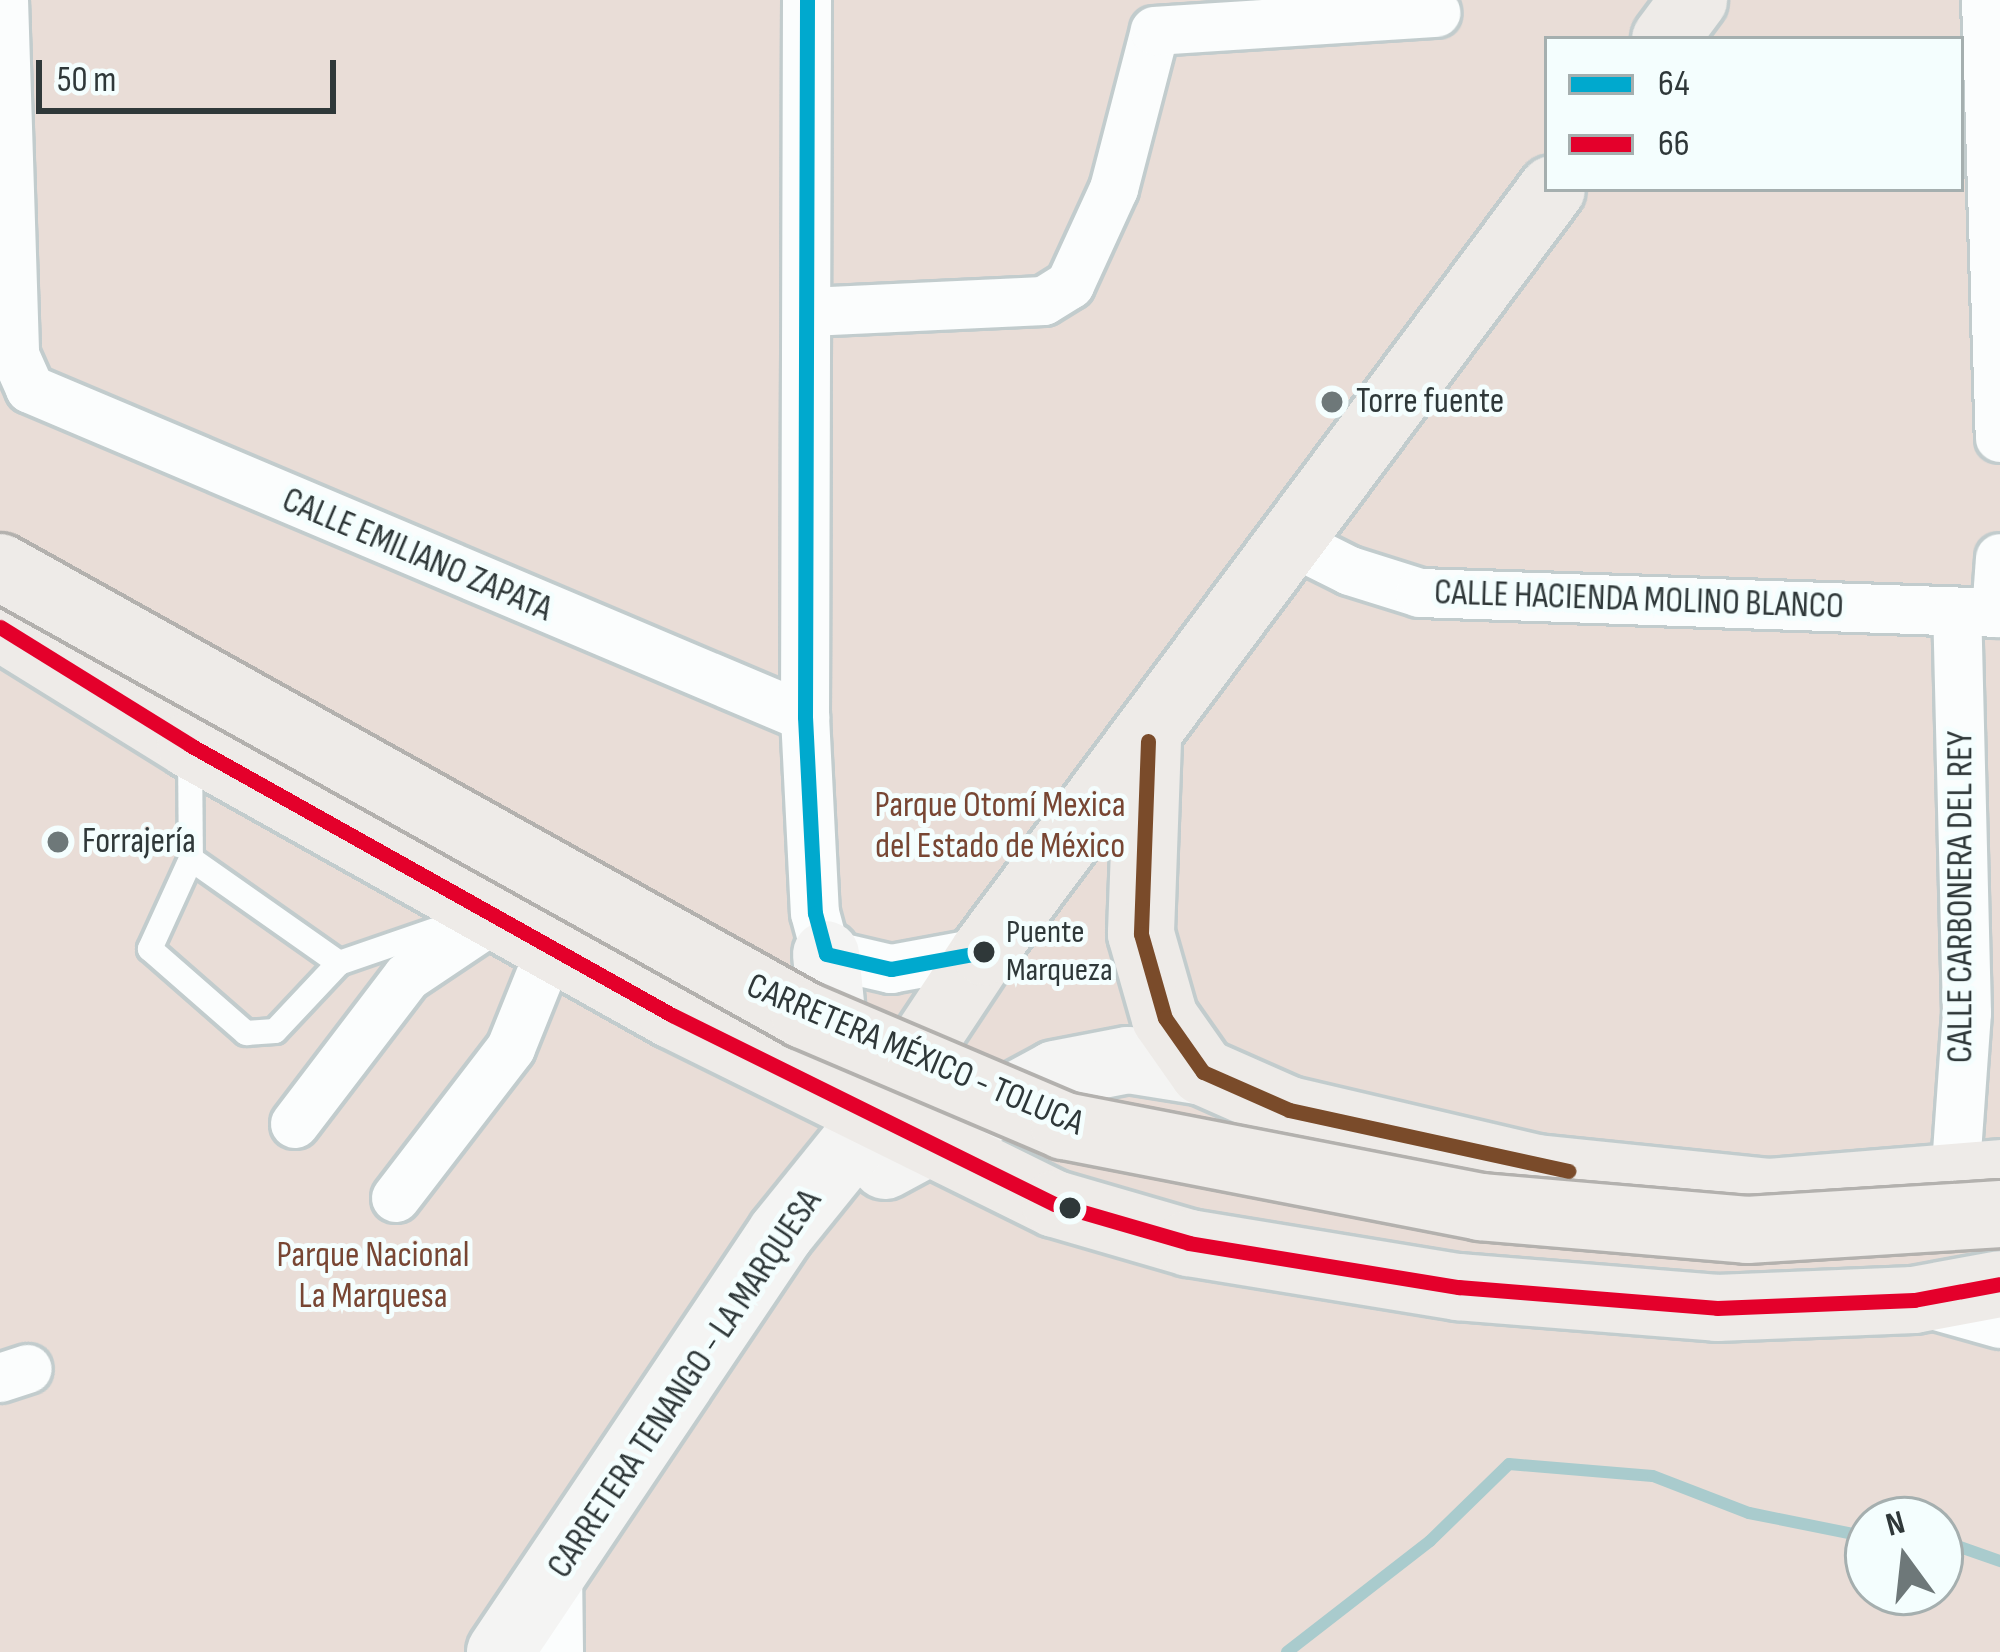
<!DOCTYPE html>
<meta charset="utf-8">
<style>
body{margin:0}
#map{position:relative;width:2000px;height:1652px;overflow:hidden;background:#e2efef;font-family:"Sofia Sans Condensed",sans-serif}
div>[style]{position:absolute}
.green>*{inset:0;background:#e9ddd7}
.stream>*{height:12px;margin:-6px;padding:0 6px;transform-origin:6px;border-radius:6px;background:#a9cbcd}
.roads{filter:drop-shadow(3px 0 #c2cccd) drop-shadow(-3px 0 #c2cccd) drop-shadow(0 3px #c2cccd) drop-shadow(0 -3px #c2cccd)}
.service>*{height:24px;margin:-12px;padding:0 12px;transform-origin:12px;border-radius:12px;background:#fbfdfd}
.minor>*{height:48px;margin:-24px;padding:0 24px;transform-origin:24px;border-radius:24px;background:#fbfdfd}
.secondary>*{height:66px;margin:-33px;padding:0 33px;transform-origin:33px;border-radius:33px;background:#f4f4f3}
.primary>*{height:66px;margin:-33px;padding:0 33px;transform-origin:33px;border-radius:33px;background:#eeebe8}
.bridges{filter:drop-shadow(3px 0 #b3b1ae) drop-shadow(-3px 0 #b3b1ae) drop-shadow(0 3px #b3b1ae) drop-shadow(0 -3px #b3b1ae)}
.primary-bridge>*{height:66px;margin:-33px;padding:0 33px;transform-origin:33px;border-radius:33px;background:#eeebe8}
.bus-1>*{height:15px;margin:-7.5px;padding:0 7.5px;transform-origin:7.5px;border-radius:7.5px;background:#00a9ce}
.bus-2>*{height:15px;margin:-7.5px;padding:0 7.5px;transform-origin:7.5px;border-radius:7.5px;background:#e4002b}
.bus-3>*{height:15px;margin:-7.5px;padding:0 7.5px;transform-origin:7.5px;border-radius:7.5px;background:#7a4b2a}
.dots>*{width:33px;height:33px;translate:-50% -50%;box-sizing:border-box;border:6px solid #f4fefe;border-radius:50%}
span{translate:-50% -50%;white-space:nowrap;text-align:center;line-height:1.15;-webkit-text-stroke:10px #f4fefe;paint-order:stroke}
.bus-label{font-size:33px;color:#2f3839}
.left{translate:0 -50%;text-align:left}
.poi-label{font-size:36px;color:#2f3839}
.street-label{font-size:36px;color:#2f3839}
.park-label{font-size:36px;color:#784633}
.legend{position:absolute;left:1544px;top:36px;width:420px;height:156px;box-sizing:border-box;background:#f4fefe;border:3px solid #a5afaf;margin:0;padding:15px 21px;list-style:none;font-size:36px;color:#2f3839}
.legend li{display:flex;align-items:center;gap:24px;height:60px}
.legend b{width:60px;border:3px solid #a5afaf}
.north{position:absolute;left:1844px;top:1496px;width:120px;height:120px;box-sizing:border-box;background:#f4fefe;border:3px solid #a5afaf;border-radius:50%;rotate:345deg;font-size:33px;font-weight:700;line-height:48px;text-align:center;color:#2f3839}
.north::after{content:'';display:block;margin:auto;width:42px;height:54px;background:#6e7879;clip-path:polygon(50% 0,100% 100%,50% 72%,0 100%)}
.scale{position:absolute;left:36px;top:60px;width:300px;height:54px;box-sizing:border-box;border:6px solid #2f3839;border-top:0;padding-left:15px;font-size:36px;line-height:42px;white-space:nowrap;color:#2f3839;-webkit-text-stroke:9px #f4fefe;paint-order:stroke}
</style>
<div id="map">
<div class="green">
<i style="clip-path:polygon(evenodd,0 0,2000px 0,2000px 1652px,0 1652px,0 0,1547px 39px,1961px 39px,1961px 189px,1547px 189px,1547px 39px,0 0,1868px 1520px,1940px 1520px,1940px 1592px,1868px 1592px,1868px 1520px)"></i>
</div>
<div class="stream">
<i style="left:1940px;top:1540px;width:64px;rotate:19.3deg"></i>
<i style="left:1287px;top:1652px;width:181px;rotate:-37.8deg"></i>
<i style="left:1430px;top:1541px;width:110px;rotate:-44.3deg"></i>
<i style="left:1509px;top:1464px;width:144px;rotate:4.8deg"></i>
<i style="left:1653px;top:1476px;width:103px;rotate:21.1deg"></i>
<i style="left:1749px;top:1513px;width:121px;rotate:11.4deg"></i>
</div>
<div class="roads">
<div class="service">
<i style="left:190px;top:753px;width:106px;rotate:89.5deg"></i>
<i style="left:191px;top:859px;width:181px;rotate:35.1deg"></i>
<i style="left:339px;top:963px;width:129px;rotate:-19deg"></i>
<i style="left:191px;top:859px;width:99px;rotate:114.5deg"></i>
<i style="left:150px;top:949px;width:128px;rotate:41.2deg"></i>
<i style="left:246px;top:1033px;width:29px;rotate:-4deg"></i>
<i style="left:275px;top:1031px;width:93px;rotate:-46.7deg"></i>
</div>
<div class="minor">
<i style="left:4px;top:0;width:355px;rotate:88.2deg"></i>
<i style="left:15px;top:355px;width:37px;rotate:66deg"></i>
<i style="left:30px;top:389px;width:842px;rotate:22.94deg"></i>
<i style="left:807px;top:0;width:717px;rotate:90.16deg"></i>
<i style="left:805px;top:717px;width:196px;rotate:87.1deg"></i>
<i style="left:815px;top:913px;width:42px;rotate:75deg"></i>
<i style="left:826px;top:954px;width:67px;rotate:13deg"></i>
<i style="left:891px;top:969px;width:95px;rotate:-10.4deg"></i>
<i style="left:1986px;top:0;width:438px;rotate:88.2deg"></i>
<i style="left:809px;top:312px;width:235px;rotate:-2.7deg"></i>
<i style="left:1044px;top:301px;width:31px;rotate:-32deg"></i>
<i style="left:1070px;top:285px;width:106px;rotate:-65.4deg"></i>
<i style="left:1114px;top:189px;width:163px;rotate:-75.5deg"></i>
<i style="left:1155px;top:31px;width:282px;rotate:-3.7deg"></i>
<i style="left:1288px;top:540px;width:69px;rotate:26.6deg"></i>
<i style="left:1350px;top:571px;width:73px;rotate:17.4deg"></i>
<i style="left:1420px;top:593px;width:580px;rotate:1.97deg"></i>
<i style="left:1996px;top:613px;width:55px;rotate:-85.8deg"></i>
<i style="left:295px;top:1124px;width:185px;rotate:-52.7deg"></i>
<i style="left:407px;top:977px;width:110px;rotate:-33.8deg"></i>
<i style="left:1955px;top:1180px;width:167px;rotate:-85.9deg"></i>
<i style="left:1967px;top:1013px;width:400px;rotate:-91.4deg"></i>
<i style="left:396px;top:1198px;width:189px;rotate:-52.5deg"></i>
<i style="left:511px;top:1048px;width:110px;rotate:-68.1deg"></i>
<i style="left:1918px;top:1301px;width:85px;rotate:15.7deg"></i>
<i style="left:0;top:1378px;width:29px;rotate:-18deg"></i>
<i style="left:558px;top:1569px;width:83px;rotate:89.3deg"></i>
</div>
<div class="secondary">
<i style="left:820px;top:1081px;width:69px;rotate:-80deg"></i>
<i style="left:832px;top:1013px;width:59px;rotate:-95.8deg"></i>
<i style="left:885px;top:1166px;width:193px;rotate:-28.4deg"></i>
<i style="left:1055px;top:1074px;width:74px;rotate:-10.9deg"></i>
<i style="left:1128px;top:1060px;width:76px;rotate:9.1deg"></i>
<i style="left:500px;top:1652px;width:505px;rotate:-56.15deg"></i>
<i style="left:781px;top:1233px;width:146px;rotate:-51.1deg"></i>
</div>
<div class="primary">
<i style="left:1665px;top:39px;width:49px;rotate:-53.4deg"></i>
<i style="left:0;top:627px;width:224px;rotate:31.8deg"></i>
<i style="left:190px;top:745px;width:552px;rotate:29.26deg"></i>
<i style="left:672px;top:1015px;width:427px;rotate:26.3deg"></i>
<i style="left:1055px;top:1204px;width:140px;rotate:16.2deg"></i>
<i style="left:1189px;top:1243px;width:273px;rotate:9.3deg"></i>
<i style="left:1458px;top:1287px;width:260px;rotate:4.6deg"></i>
<i style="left:1717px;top:1308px;width:197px;rotate:-2.3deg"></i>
<i style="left:1914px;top:1300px;width:87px;rotate:-10.5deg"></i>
<i style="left:1148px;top:741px;width:193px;rotate:92.1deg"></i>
<i style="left:1141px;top:934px;width:87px;rotate:74.1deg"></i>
<i style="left:1165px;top:1018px;width:66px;rotate:54.9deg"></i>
<i style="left:1203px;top:1072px;width:94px;rotate:23.8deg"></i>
<i style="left:1289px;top:1110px;width:255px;rotate:13.2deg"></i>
<i style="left:1537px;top:1168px;width:234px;rotate:5.9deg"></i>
<i style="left:1770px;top:1192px;width:231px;rotate:-4.7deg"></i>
<i style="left:882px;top:1106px;width:185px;rotate:-56.5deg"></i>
<i style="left:984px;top:952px;width:951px;rotate:-53.33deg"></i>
</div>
</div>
<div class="bridges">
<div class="primary-bridge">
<i style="left:0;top:567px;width:920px;rotate:29.13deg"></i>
<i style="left:804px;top:1015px;width:283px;rotate:23.1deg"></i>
<i style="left:1064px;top:1126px;width:424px;rotate:11deg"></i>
<i style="left:1480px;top:1207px;width:268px;rotate:4.9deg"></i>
<i style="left:1747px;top:1230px;width:254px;rotate:-3.6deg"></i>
</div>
</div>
<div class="bus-1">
<i style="left:807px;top:0;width:717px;rotate:90.16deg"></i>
<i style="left:805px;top:717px;width:196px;rotate:87.1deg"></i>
<i style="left:815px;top:913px;width:42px;rotate:75deg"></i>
<i style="left:826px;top:954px;width:67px;rotate:13deg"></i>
<i style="left:891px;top:969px;width:95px;rotate:-10.4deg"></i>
</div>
<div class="bus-2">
<i style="left:0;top:627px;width:224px;rotate:31.8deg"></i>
<i style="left:190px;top:745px;width:552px;rotate:29.26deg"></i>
<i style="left:672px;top:1015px;width:427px;rotate:26.3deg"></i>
<i style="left:1055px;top:1204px;width:140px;rotate:16.2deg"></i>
<i style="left:1189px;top:1243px;width:273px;rotate:9.3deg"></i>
<i style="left:1458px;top:1287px;width:260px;rotate:4.6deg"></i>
<i style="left:1717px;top:1308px;width:197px;rotate:-2.3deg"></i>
<i style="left:1914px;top:1300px;width:87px;rotate:-10.5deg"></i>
</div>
<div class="bus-3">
<i style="left:1148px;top:741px;width:193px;rotate:92.1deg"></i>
<i style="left:1141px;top:934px;width:87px;rotate:74.1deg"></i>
<i style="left:1165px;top:1018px;width:66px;rotate:54.9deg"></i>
<i style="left:1203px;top:1072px;width:94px;rotate:23.8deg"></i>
<i style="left:1289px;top:1110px;width:286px;rotate:12.3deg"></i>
</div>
<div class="dots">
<i style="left:1332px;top:402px;background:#6e7879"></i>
<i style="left:58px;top:842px;background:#6e7879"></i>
<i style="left:984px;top:952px;background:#2f3839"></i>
<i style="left:1070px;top:1208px;background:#2f3839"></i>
</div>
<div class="bus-label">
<span class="left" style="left:1006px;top:952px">Puente<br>Marqueza</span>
</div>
<div class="poi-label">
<span class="left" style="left:1356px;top:402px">Torre fuente</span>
<span class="left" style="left:82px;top:842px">Forrajería</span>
</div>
<div class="street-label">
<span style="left:417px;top:555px;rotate:23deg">CALLE EMILIANO ZAPATA</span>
<span style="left:1639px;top:600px;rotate:2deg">CALLE HACIENDA MOLINO BLANCO</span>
<span style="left:1961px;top:897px;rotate:-90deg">CALLE CARBONERA DEL REY</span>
<span style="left:915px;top:1055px;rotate:23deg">CARRETERA MÉXICO - TOLUCA</span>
<span style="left:685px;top:1384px;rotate:-56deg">CARRETERA TENANGO - LA MARQUESA</span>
</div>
<div class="park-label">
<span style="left:1000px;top:826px">Parque Otomí Mexica<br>del Estado de México</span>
<span style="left:373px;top:1276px">Parque Nacional<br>La Marquesa</span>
</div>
<ul class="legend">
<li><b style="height:15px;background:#00a9ce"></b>64</li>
<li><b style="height:15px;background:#e4002b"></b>66</li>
</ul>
<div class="north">N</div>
<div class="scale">50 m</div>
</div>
